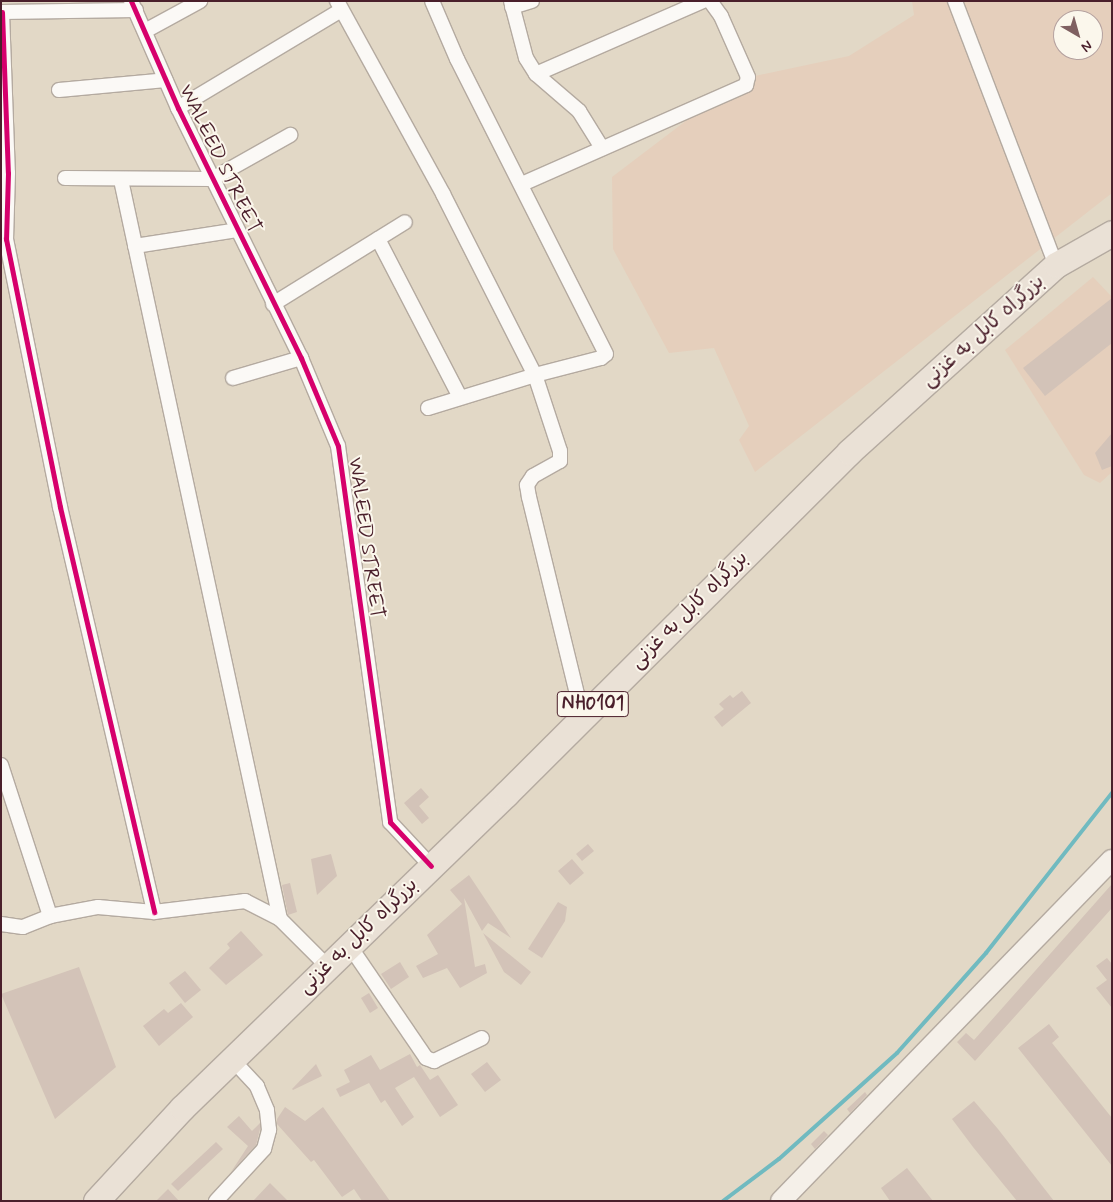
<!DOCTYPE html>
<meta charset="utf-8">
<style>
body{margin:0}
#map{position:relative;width:1113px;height:1202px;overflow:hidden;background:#e2d8c6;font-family:Mynerve,"Playpen Sans Arabic",sans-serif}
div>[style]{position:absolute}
.built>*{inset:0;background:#e5cfbc}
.stream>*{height:4px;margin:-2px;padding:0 2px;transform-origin:2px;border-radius:2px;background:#70bac0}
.building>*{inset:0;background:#d3c3b8}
.roads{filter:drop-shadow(1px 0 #b4aaa0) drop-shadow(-1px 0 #b4aaa0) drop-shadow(0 1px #b4aaa0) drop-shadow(0 -1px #b4aaa0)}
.street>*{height:14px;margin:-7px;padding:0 7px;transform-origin:7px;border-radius:7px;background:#fbf9f6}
.secondary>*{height:20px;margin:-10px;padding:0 10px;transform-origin:10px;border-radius:10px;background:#f5f0e9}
.highway>*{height:25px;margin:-12.5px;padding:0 12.5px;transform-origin:12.5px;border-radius:12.5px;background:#eae1d6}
.cycleway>*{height:5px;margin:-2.5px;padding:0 2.5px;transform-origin:2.5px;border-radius:2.5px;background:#d6006c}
span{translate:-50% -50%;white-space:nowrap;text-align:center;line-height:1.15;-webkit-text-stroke:4px #fbf7ec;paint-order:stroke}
.shield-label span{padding:1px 4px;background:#fbf7ec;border:1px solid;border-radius:4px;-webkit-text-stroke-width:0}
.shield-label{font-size:19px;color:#4a1f2b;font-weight:700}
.street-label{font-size:20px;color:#4a1f2b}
.frame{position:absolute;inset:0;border:2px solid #4a1f2b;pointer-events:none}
.north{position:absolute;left:1053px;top:10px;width:50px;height:50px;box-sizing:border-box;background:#fbf7ec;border:1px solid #b4a19f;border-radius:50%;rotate:142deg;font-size:14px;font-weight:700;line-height:20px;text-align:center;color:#4a1f2b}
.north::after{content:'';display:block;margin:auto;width:18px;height:22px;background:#7f6061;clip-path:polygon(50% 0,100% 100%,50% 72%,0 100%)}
</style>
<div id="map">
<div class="built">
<i style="clip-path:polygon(evenodd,912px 1px,1112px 1px,1112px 193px,755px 472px,739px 440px,749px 426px,714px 348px,669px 353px,613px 249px,612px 177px,741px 79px,849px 56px,914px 15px,912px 1px,1063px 20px,1093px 20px,1093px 50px,1063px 50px,1063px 20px)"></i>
<i style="clip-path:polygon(1093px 277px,1112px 297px,1112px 472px,1100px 483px,1084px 475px,1005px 350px)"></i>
</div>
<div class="stream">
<i style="left:723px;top:1201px;width:70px;rotate:-36.9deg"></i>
<i style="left:779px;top:1159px;width:159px;rotate:-41.9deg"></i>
<i style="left:897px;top:1053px;width:134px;rotate:-48.3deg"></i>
<i style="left:986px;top:953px;width:204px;rotate:-51.8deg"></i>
</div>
<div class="building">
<i style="clip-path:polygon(1112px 298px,1112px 343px,1045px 396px,1023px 368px)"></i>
<i style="clip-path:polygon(1112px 433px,1112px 466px,1102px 470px,1095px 453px)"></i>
<i style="clip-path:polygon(742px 691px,751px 703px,722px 727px,714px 717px,724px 709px,719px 704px,730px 695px,733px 698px)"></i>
<i style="clip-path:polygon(421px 788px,429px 797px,419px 806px,429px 818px,422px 824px,404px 803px)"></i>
<i style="clip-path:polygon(588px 844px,594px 851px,582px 861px,576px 854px)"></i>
<i style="clip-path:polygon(331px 854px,337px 876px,317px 895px,311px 859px)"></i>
<i style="clip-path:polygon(572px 859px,584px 873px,570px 885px,558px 871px)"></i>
<i style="clip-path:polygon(469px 875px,511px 938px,488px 923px,482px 931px,464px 898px,475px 967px,485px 964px,487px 973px,460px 988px,447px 968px,423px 978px,416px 966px,438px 954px,427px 935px,462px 904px,450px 890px)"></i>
<i style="clip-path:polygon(290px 883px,297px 912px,288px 915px,282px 885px)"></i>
<i style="clip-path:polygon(1112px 884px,1112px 908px,975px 1061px,957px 1042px,966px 1033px,974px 1040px)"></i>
<i style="clip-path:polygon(558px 902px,567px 907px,565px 921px,542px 958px,528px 949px)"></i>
<i style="clip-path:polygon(241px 931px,263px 955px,226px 985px,209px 968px,230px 948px,227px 944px)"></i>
<i style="clip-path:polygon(483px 933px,531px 972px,521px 985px,504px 972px)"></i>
<i style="clip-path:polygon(1107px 958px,1112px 964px,1112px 1008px,1096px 988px,1107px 980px,1096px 966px)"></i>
<i style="clip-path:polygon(400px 962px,409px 977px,391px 989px,381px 974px)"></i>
<i style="clip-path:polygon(79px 967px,116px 1067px,55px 1119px,1px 994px)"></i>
<i style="clip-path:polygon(185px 971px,201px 990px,185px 1003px,169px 983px)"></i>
<i style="clip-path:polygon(369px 993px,378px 1008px,370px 1013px,361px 998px)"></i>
<i style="clip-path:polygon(181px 1003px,193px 1017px,159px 1046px,143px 1026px,164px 1009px,168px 1013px)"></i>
<i style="clip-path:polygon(1049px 1024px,1059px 1037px,1052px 1043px,1112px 1118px,1112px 1166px,1018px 1048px)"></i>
<i style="clip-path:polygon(410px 1054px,417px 1067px,420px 1065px,430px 1080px,438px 1075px,458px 1105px,440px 1117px,414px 1077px,395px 1088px,414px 1117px,402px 1126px,385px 1100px,381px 1103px,369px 1083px,340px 1097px,336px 1089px,350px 1082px,344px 1070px,371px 1055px,380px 1070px)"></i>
<i style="clip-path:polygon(487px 1062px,501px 1080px,485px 1092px,471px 1074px)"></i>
<i style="clip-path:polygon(316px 1064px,322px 1076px,293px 1090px,292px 1089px)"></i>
<i style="clip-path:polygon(865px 1092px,867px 1095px,850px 1113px,847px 1109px)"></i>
<i style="clip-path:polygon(974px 1101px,998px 1129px,1054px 1201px,1017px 1201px,973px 1147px,952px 1119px)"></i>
<i style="clip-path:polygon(285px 1107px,305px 1121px,323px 1107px,390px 1201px,362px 1201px,354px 1189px,342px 1197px,314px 1160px,311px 1162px,277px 1124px,277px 1119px)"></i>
<i style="clip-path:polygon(239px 1116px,252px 1131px,260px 1123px,260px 1129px,256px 1145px,231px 1172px,248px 1146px,227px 1127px)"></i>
<i style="clip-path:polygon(824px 1131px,828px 1135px,815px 1149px,811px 1144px)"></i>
<i style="clip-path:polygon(216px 1142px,223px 1149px,178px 1191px,171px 1184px)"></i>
<i style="clip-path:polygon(907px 1168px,933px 1201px,890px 1201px,881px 1188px)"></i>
<i style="clip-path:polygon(270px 1183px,288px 1201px,253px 1201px)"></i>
<i style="clip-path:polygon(168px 1189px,179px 1201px,156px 1201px)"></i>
</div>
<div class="roads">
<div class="street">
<i style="left:131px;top:1px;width:117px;rotate:66.3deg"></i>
<i style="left:178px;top:108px;width:279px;rotate:63.8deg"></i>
<i style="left:301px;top:358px;width:95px;rotate:67.2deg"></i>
<i style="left:338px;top:446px;width:380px;rotate:82.1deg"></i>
<i style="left:390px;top:822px;width:60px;rotate:47deg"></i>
<i style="left:337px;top:1px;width:220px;rotate:61.2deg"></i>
<i style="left:443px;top:194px;width:203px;rotate:63.1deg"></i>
<i style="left:535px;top:375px;width:80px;rotate:71.8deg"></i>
<i style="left:560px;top:451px;width:10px;rotate:90deg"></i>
<i style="left:560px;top:461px;width:31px;rotate:151deg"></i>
<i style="left:533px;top:476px;width:11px;rotate:124deg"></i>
<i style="left:527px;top:485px;width:12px;rotate:81deg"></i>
<i style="left:529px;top:497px;width:224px;rotate:76.3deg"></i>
<i style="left:511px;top:1px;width:59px;rotate:75.3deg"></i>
<i style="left:526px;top:58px;width:19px;rotate:58deg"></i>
<i style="left:536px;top:74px;width:57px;rotate:40.7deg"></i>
<i style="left:579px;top:111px;width:44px;rotate:58.1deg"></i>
<i style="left:955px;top:1px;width:283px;rotate:69.1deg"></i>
<i style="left:512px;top:7px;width:21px;rotate:-17deg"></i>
<i style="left:1px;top:12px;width:135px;rotate:-0.8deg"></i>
<i style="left:2px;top:12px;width:161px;rotate:87.9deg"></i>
<i style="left:8px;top:173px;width:66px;rotate:91.7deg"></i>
<i style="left:6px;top:239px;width:273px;rotate:78.6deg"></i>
<i style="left:60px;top:507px;width:416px;rotate:76.9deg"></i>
<i style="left:145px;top:31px;width:63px;rotate:-28.6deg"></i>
<i style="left:536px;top:74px;width:182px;rotate:-23.6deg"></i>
<i style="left:59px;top:90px;width:107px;rotate:-5.3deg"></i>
<i style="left:178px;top:108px;width:190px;rotate:-31deg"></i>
<i style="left:65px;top:178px;width:147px;rotate:0.4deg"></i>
<i style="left:212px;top:179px;width:90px;rotate:-29.4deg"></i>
<i style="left:121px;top:180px;width:756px;rotate:77.86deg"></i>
<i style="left:522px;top:184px;width:245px;rotate:-23.8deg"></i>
<i style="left:746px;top:85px;width:8px;rotate:-76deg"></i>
<i style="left:748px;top:77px;width:67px;rotate:-113.9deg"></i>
<i style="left:721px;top:16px;width:19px;rotate:-126deg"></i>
<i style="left:378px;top:239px;width:178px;rotate:62.6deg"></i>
<i style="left:135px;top:246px;width:103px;rotate:-8.9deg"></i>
<i style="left:273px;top:304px;width:155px;rotate:-31.8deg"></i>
<i style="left:233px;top:378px;width:71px;rotate:-16.4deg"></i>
<i style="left:428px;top:408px;width:112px;rotate:-17.1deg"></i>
<i style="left:535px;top:375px;width:68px;rotate:-14.4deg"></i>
<i style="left:601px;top:358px;width:6px;rotate:-39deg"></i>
<i style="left:606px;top:354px;width:330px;rotate:-116.8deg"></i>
<i style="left:457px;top:59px;width:63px;rotate:-113.3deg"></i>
<i style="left:1px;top:765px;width:159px;rotate:72deg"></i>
<i style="left:1px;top:924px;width:22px;rotate:8deg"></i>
<i style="left:23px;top:927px;width:29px;rotate:-22deg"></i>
<i style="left:50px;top:916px;width:49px;rotate:-10.6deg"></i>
<i style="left:98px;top:907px;width:56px;rotate:5.1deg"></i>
<i style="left:154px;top:912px;width:92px;rotate:-6.9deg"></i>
<i style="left:245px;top:901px;width:39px;rotate:27deg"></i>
<i style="left:280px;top:919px;width:66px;rotate:45deg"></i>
<i style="left:349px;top:945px;width:137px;rotate:55.7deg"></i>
<i style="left:426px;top:1058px;width:9px;rotate:21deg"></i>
<i style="left:434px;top:1061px;width:53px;rotate:-25.6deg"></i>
<i style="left:216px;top:1201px;width:71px;rotate:-47.3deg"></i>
<i style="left:264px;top:1149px;width:20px;rotate:-75deg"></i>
<i style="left:269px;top:1130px;width:20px;rotate:-96deg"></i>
<i style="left:267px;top:1110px;width:26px;rotate:-113deg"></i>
<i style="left:257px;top:1086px;width:37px;rotate:-133deg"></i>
</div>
<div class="secondary">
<i style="left:781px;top:1201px;width:475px;rotate:-45.9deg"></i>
</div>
<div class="highway">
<i style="left:96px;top:1201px;width:127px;rotate:-47.2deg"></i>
<i style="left:182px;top:1108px;width:451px;rotate:-44.1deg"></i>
<i style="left:506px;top:794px;width:484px;rotate:-44.9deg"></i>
<i style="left:849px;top:452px;width:279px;rotate:-42.1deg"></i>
<i style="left:1056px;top:265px;width:64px;rotate:-29.7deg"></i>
</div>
</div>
<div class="cycleway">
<i style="left:131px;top:1px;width:117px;rotate:66.3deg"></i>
<i style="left:178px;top:108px;width:279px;rotate:63.8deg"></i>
<i style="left:301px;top:358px;width:95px;rotate:67.2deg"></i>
<i style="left:338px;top:446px;width:380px;rotate:82.1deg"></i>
<i style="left:390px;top:822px;width:60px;rotate:47deg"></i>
<i style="left:2px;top:12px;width:161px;rotate:87.9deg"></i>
<i style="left:8px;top:173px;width:66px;rotate:91.7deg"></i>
<i style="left:6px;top:239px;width:273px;rotate:78.6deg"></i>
<i style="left:60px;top:507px;width:416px;rotate:76.9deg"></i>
</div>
<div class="shield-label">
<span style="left:593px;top:704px">NH0101</span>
</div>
<div class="street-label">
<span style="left:220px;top:159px;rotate:64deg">WALEED STREET</span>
<span style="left:983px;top:331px;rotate:-42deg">بزرگراه کابل به غزنی</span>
<span style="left:366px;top:538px;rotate:82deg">WALEED STREET</span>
<span style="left:689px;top:610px;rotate:-45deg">بزرگراه کابل به غزنی</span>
<span style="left:358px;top:936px;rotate:-44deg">بزرگراه کابل به غزنی</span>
</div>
<div class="frame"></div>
<div class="north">N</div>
</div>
